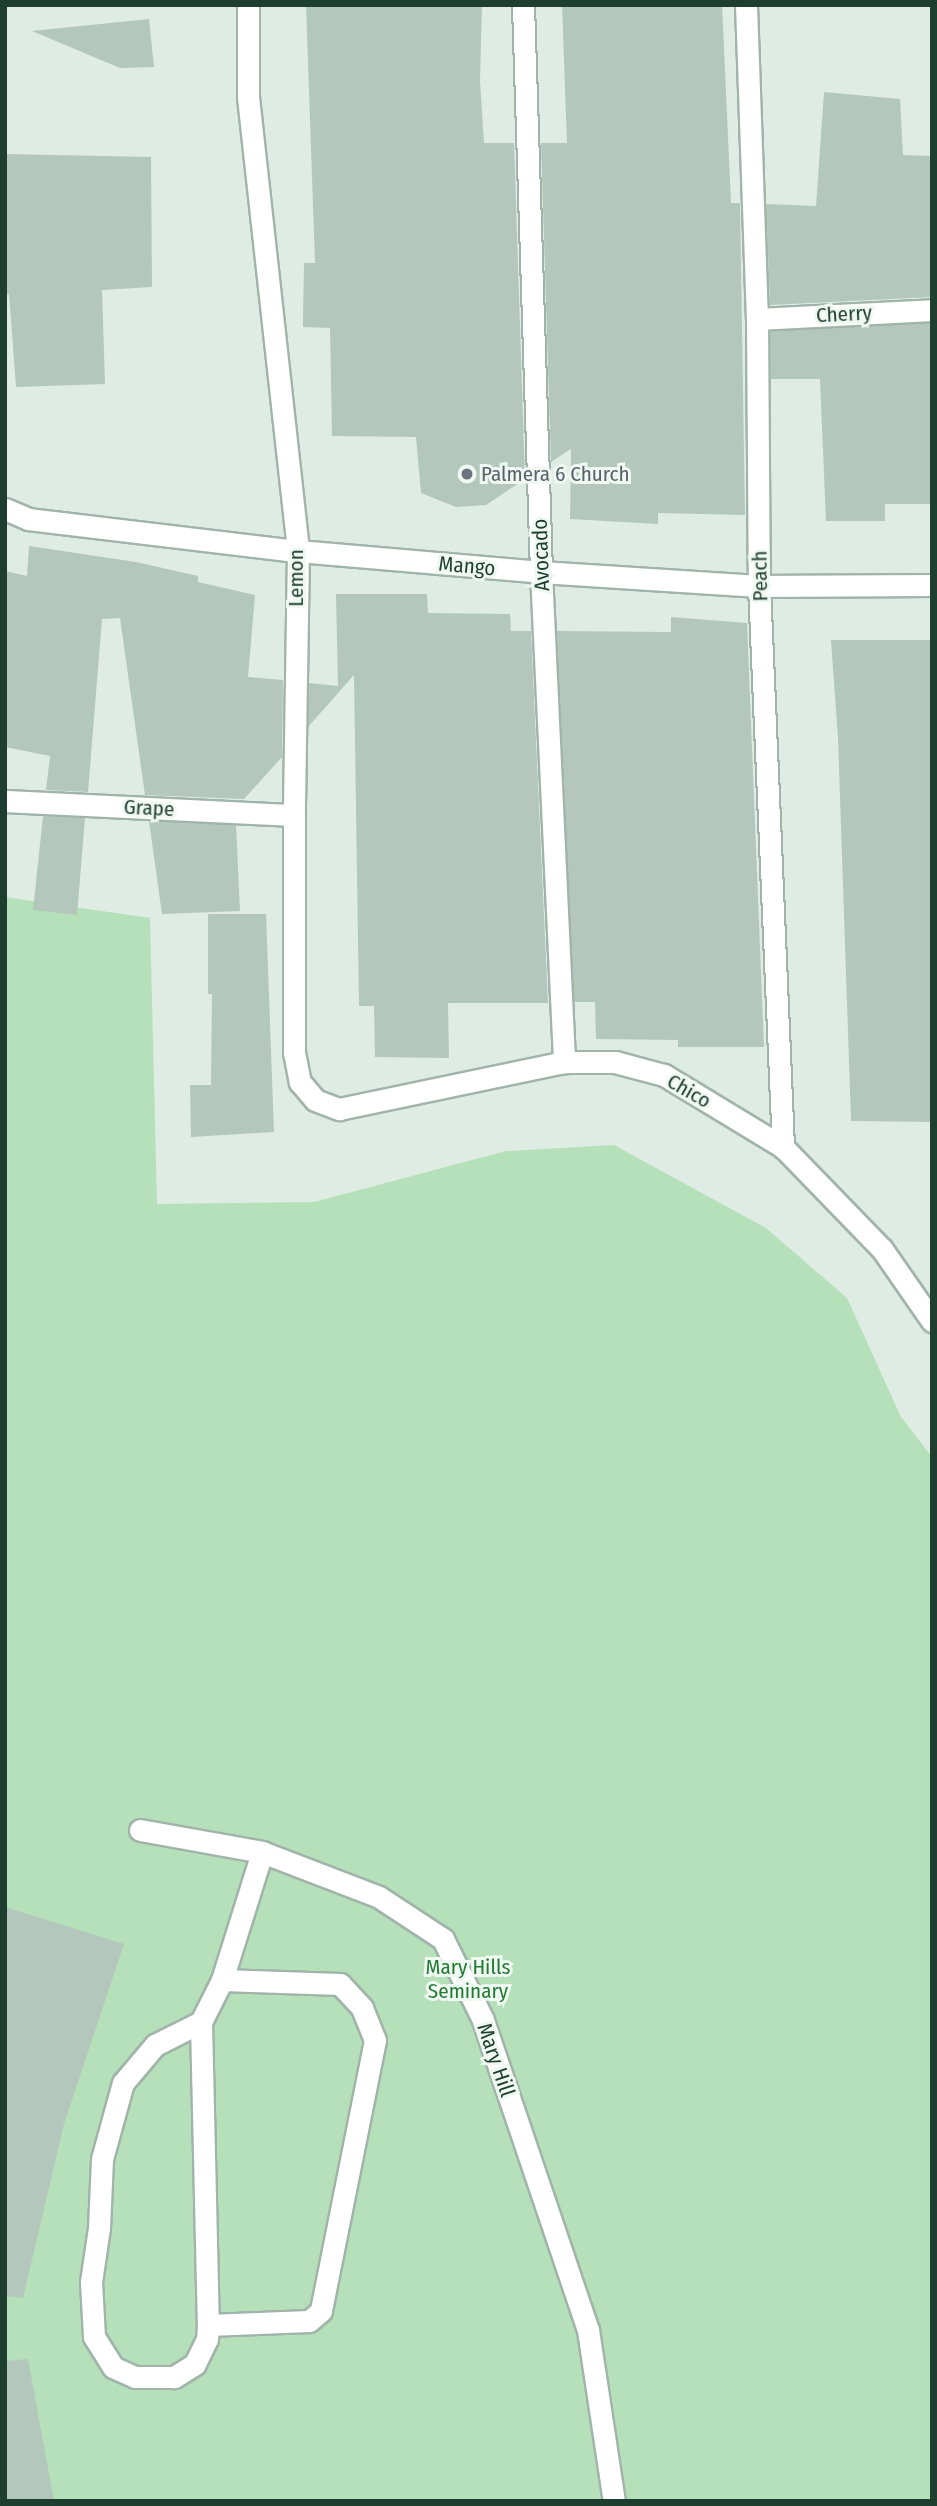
<!DOCTYPE html>
<style>
body{margin:0}
#map{position:relative;width:937px;height:2506px;overflow:hidden;background:#dfece4;font-family:"Fira Sans Condensed",sans-serif}
div>[style]{position:absolute}
.green>*{inset:0;background:#b5e0b9}
.building>*{inset:0;background:#b4c7bc}
.roads{filter:drop-shadow(2px 0 #a1b4aa) drop-shadow(-2px 0 #a1b4aa) drop-shadow(0 2px #a1b4aa) drop-shadow(0 -2px #a1b4aa)}
.lane>*{height:21px;margin:-10.5px;padding:0 10.5px;transform-origin:10.5px;border-radius:10.5px;background:#fff}
.street>*{height:21px;margin:-10.5px;padding:0 10.5px;transform-origin:10.5px;border-radius:10.5px;background:#fff}
.dots>*{width:19px;height:19px;translate:-50% -50%;box-sizing:border-box;border:4px solid #f0f8f2;border-radius:50%}
span{translate:-50% -50%;white-space:nowrap;text-align:center;line-height:1.15;-webkit-text-stroke:6px #f0f8f2;paint-order:stroke}
.street-label{font-size:21px;color:#1e3e30}
.worship-label{font-size:21px;color:#5b616d}
.left{translate:0 -50%;text-align:left}
.park-label{font-size:21px;color:#237a35}
.frame{position:absolute;inset:0;border:7px solid #1e3e30;pointer-events:none}
</style>
<div id="map">
<div class="green">
<i style="clip-path:polygon(5px 897px,150px 918px,157px 1204px,314px 1202px,506px 1151px,614px 1145px,766px 1228px,847px 1298px,901px 1417px,932px 1457px,932px 2501px,5px 2501px)"></i>
</div>
<div class="building">
<i style="clip-path:polygon(306px 5px,482px 5px,480px 81px,484px 143px,514px 143px,525px 479px,486px 505px,456px 507px,421px 493px,416px 437px,332px 436px,330px 328px,303px 327px,303px 319px,304px 263px,315px 263px)"></i>
<i style="clip-path:polygon(562px 5px,722px 5px,731px 203px,740px 203px,745px 515px,658px 513px,658px 524px,570px 519px,571px 449px,551px 462px,541px 143px,567px 143px)"></i>
<i style="clip-path:polygon(149px 19px,154px 67px,120px 68px,32px 31px)"></i>
<i style="clip-path:polygon(824px 92px,900px 99px,903px 155px,932px 156px,932px 297px,770px 305px,766px 204px,816px 206px)"></i>
<i style="clip-path:polygon(5px 154px,151px 157px,152px 287px,102px 290px,105px 384px,16px 387px,9px 294px,5px 295px)"></i>
<i style="clip-path:polygon(932px 323px,932px 504px,885px 504px,885px 521px,826px 521px,820px 379px,771px 379px,770px 331px)"></i>
<i style="clip-path:polygon(29px 546px,136px 562px,198px 576px,198px 582px,255px 595px,248px 677px,283px 680px,282px 757px,244px 799px,145px 795px,120px 618px,102px 619px,88px 792px,46px 790px,50px 756px,5px 747px,5px 571px,27px 576px)"></i>
<i style="clip-path:polygon(336px 594px,427px 594px,428px 613px,510px 614px,511px 631px,531px 631px,548px 1003px,448px 1003px,449px 1058px,375px 1057px,374px 1006px,359px 1006px,354px 675px,308px 727px,309px 683px,338px 686px)"></i>
<i style="clip-path:polygon(671px 617px,747px 623px,764px 1047px,678px 1047px,678px 1040px,596px 1039px,595px 1002px,574px 1002px,557px 631px,671px 632px)"></i>
<i style="clip-path:polygon(831px 640px,932px 640px,932px 1122px,851px 1121px,838px 738px)"></i>
<i style="clip-path:polygon(43px 816px,85px 818px,77px 915px,33px 910px)"></i>
<i style="clip-path:polygon(149px 821px,236px 825px,240px 911px,162px 914px)"></i>
<i style="clip-path:polygon(208px 914px,266px 914px,274px 1132px,191px 1137px,190px 1085px,211px 1085px,212px 994px,208px 994px)"></i>
<i style="clip-path:polygon(5px 1907px,124px 1944px,64px 2124px,23px 2298px,5px 2296px)"></i>
<i style="clip-path:polygon(28px 2359px,54px 2501px,5px 2501px,5px 2361px)"></i>
</div>
<div class="roads">
<div class="lane">
<i style="left:140px;top:1830px;width:124px;rotate:10.2deg"></i>
<i style="left:262px;top:1852px;width:125px;rotate:21deg"></i>
<i style="left:379px;top:1897px;width:77px;rotate:33.3deg"></i>
<i style="left:443px;top:1939px;width:90px;rotate:63.7deg"></i>
<i style="left:483px;top:2020px;width:327px;rotate:71.3deg"></i>
<i style="left:588px;top:2330px;width:173px;rotate:81.4deg"></i>
<i style="left:222px;top:1980px;width:118px;rotate:1.9deg"></i>
<i style="left:340px;top:1984px;width:33px;rotate:47deg"></i>
<i style="left:362px;top:2008px;width:35px;rotate:68deg"></i>
<i style="left:375px;top:2040px;width:276px;rotate:101.3deg"></i>
<i style="left:321px;top:2311px;width:16px;rotate:140deg"></i>
<i style="left:309px;top:2321px;width:101px;rotate:177.7deg"></i>
<i style="left:208px;top:2325px;width:14px;rotate:94deg"></i>
<i style="left:207px;top:2339px;width:28px;rotate:116deg"></i>
<i style="left:195px;top:2364px;width:25px;rotate:148deg"></i>
<i style="left:174px;top:2377px;width:39px;rotate:180deg"></i>
<i style="left:135px;top:2377px;width:24px;rotate:-156deg"></i>
<i style="left:113px;top:2367px;width:36px;rotate:-122deg"></i>
<i style="left:94px;top:2337px;width:55px;rotate:-93.1deg"></i>
<i style="left:91px;top:2282px;width:55px;rotate:-81.6deg"></i>
<i style="left:99px;top:2228px;width:69px;rotate:-87.5deg"></i>
<i style="left:102px;top:2159px;width:79px;rotate:-74.6deg"></i>
<i style="left:123px;top:2083px;width:50px;rotate:-49.9deg"></i>
<i style="left:155px;top:2045px;width:51px;rotate:-26.6deg"></i>
<i style="left:201px;top:2022px;width:47px;rotate:-63.4deg"></i>
<i style="left:222px;top:1980px;width:134px;rotate:-72.6deg"></i>
<i style="left:201px;top:2022px;width:303px;rotate:88.7deg"></i>
</div>
<div class="street">
<i style="left:248px;top:5px;width:92px;rotate:90deg"></i>
<i style="left:248px;top:97px;width:457px;rotate:83.7deg"></i>
<i style="left:298px;top:551px;width:264px;rotate:90.9deg"></i>
<i style="left:294px;top:815px;width:237px;rotate:90deg"></i>
<i style="left:294px;top:1052px;width:31px;rotate:79deg"></i>
<i style="left:300px;top:1082px;width:23px;rotate:50deg"></i>
<i style="left:315px;top:1100px;width:26px;rotate:21deg"></i>
<i style="left:339px;top:1109px;width:230px;rotate:-11.8deg"></i>
<i style="left:564px;top:1062px;width:51px"></i>
<i style="left:615px;top:1062px;width:51px;rotate:14.9deg"></i>
<i style="left:664px;top:1075px;width:139px;rotate:31.2deg"></i>
<i style="left:783px;top:1147px;width:142px;rotate:45.9deg"></i>
<i style="left:882px;top:1249px;width:88px;rotate:55.2deg"></i>
<i style="left:523px;top:5px;width:567px;rotate:88.18deg"></i>
<i style="left:541px;top:572px;width:491px;rotate:87.3deg"></i>
<i style="left:746px;top:5px;width:314px;rotate:88deg"></i>
<i style="left:757px;top:319px;width:267px;rotate:89.6deg"></i>
<i style="left:759px;top:586px;width:562px;rotate:87.55deg"></i>
<i style="left:757px;top:319px;width:175px;rotate:-2.9deg"></i>
<i style="left:5px;top:509px;width:25px;rotate:23deg"></i>
<i style="left:28px;top:519px;width:272px;rotate:6.8deg"></i>
<i style="left:298px;top:551px;width:244px;rotate:4.9deg"></i>
<i style="left:541px;top:572px;width:218px;rotate:3.7deg"></i>
<i style="left:759px;top:586px;width:173px;rotate:-0.3deg"></i>
<i style="left:5px;top:801px;width:289px;rotate:2.8deg"></i>
</div>
</div>
<div class="dots">
<i style="left:467px;top:474px;background:#6b7280"></i>
</div>
<div class="street-label">
<span style="left:844px;top:314px;rotate:-3deg">Cherry</span>
<span style="left:541px;top:555px;rotate:-92deg">Avocado</span>
<span style="left:467px;top:566px;rotate:5deg">Mango</span>
<span style="left:760px;top:576px;rotate:-91deg">Peach</span>
<span style="left:296px;top:578px;rotate:-90deg">Lemon</span>
<span style="left:149px;top:808px;rotate:3deg">Grape</span>
<span style="left:689px;top:1091px;rotate:30deg">Chico</span>
<span style="left:496px;top:2060px;rotate:71deg">Mary Hill</span>
</div>
<div class="worship-label">
<span class="left" style="left:481px;top:474px">Palmera 6 Church</span>
</div>
<div class="park-label">
<span style="left:468px;top:1979px">Mary Hills<br>Seminary</span>
</div>
<div class="frame"></div>
</div>
